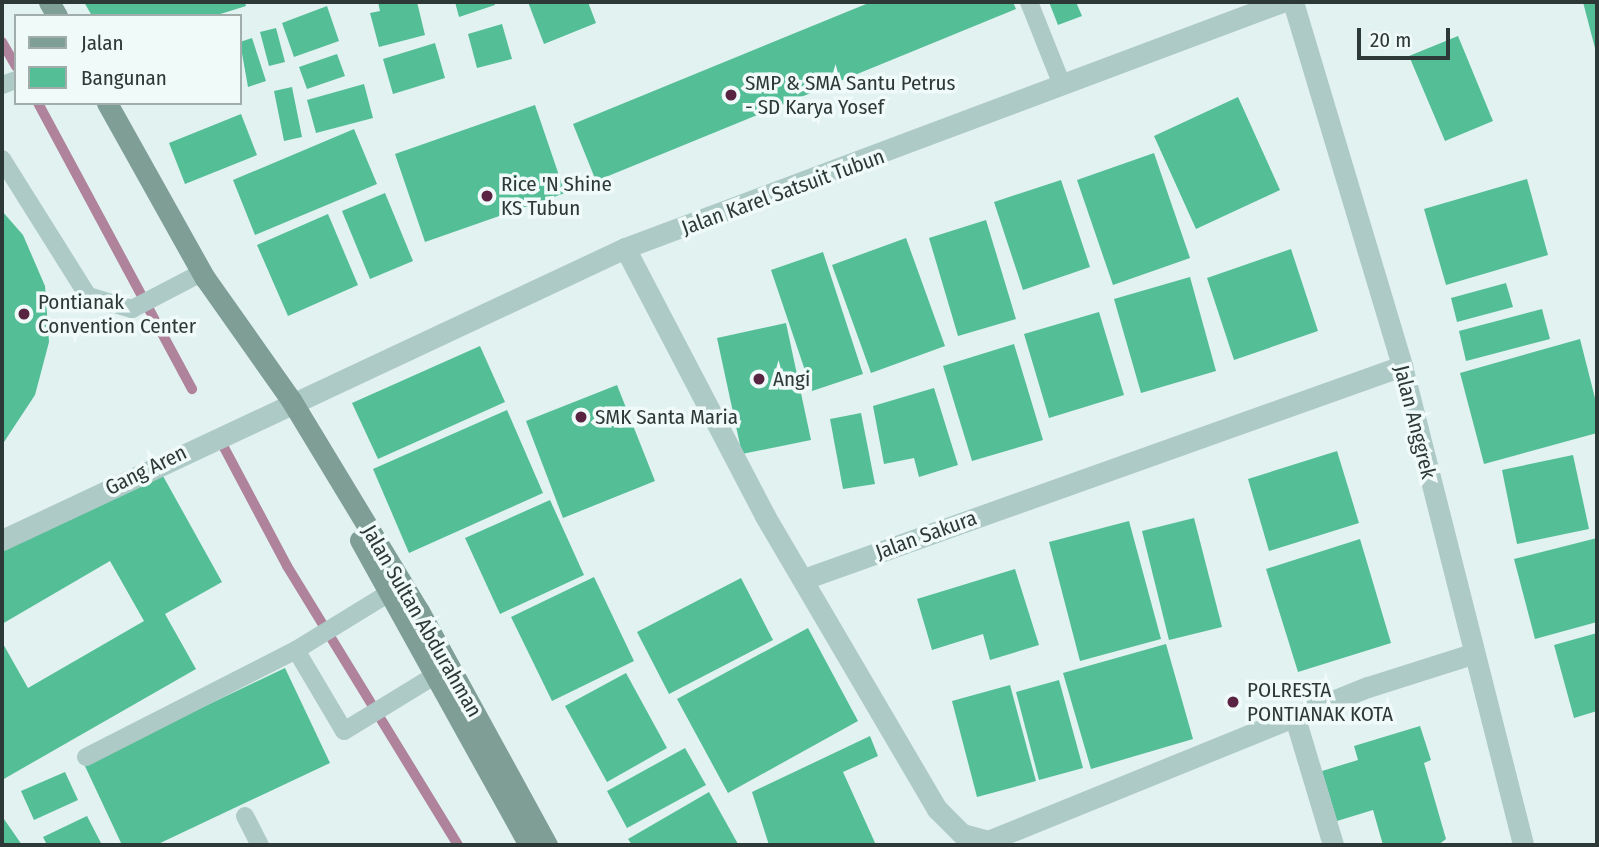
<!DOCTYPE html>
<style>
body{margin:0}
#map{position:relative;width:1599px;height:847px;overflow:hidden;background:#e2f2f1;font-family:"Fira Sans Condensed",sans-serif}
div>[style]{position:absolute}
.stream>*{height:10px;margin:-5px;padding:0 5px;transform-origin:5px;border-radius:5px;background:#ae839b}
.building>*{inset:0;background:#54be97}
.lane>*{height:18px;margin:-9px;padding:0 9px;transform-origin:9px;border-radius:9px;background:#aecac6}
.street>*{height:21px;margin:-10.5px;padding:0 10.5px;transform-origin:10.5px;border-radius:10.5px;background:#aecac6}
.secondary>*{height:21px;margin:-10.5px;padding:0 10.5px;transform-origin:10.5px;border-radius:10.5px;background:#7f9e96}
.dots>*{width:19px;height:19px;translate:-50% -50%;box-sizing:border-box;border:4px solid #effaf9;border-radius:50%}
span{translate:-50% -50%;white-space:nowrap;text-align:center;line-height:1.15;-webkit-text-stroke:7px #effaf9;paint-order:stroke}
.poi-label{font-size:21px;color:#2c3936}
.left{translate:0 -50%;text-align:left}
.street-label{font-size:21px;color:#2c3936}
.frame{position:absolute;inset:0;border:4px solid #2c3936;pointer-events:none}
.legend{position:absolute;left:14px;top:14px;width:228px;height:91px;box-sizing:border-box;background:#effaf9;border:2px solid #a1adab;margin:0;padding:9px 12px;list-style:none;font-size:21px;color:#2c3936}
.legend li{display:flex;align-items:center;gap:14px;height:35px}
.legend b{width:35px;border:2px solid #a1adab}
.scale{position:absolute;left:1357px;top:28px;width:93px;height:32px;box-sizing:border-box;border:4px solid #2c3936;border-top:0;padding-left:9px;font-size:21px;line-height:24px;white-space:nowrap;color:#2c3936;-webkit-text-stroke:5px #effaf9;paint-order:stroke}
</style>
<div id="map">
<div class="stream">
<i style="left:2px;top:42px;width:28px;rotate:60deg"></i>
<i style="left:38px;top:103px;width:325px;rotate:61.7deg"></i>
<i style="left:219px;top:438px;width:145px;rotate:62deg"></i>
<i style="left:287px;top:566px;width:327px;rotate:58.5deg"></i>
</div>
<div class="building">
<i style="clip-path:polygon(84px 2px,245px 2px,246px 6px,214px 16px,92px 16px)"></i>
<i style="clip-path:polygon(378px 2px,417px 2px,425px 35px,379px 47px,370px 13px,380px 11px)"></i>
<i style="clip-path:polygon(455px 2px,494px 2px,495px 5px,459px 17px)"></i>
<i style="clip-path:polygon(528px 2px,588px 2px,596px 23px,544px 44px)"></i>
<i style="clip-path:polygon(871px 2px,1013px 2px,1016px 9px,596px 181px,573px 124px)"></i>
<i style="clip-path:polygon(1049px 2px,1076px 2px,1082px 16px,1058px 25px)"></i>
<i style="clip-path:polygon(1583px 2px,1597px 2px,1597px 52px,1596px 52px)"></i>
<i style="clip-path:polygon(327px 6px,339px 41px,294px 57px,282px 23px)"></i>
<i style="clip-path:polygon(502px 24px,512px 59px,477px 68px,468px 34px)"></i>
<i style="clip-path:polygon(276px 28px,285px 62px,269px 66px,260px 32px)"></i>
<i style="clip-path:polygon(1458px 36px,1493px 121px,1445px 141px,1409px 56px)"></i>
<i style="clip-path:polygon(252px 38px,266px 81px,248px 87px,240px 42px)"></i>
<i style="clip-path:polygon(435px 43px,445px 78px,393px 94px,383px 59px)"></i>
<i style="clip-path:polygon(337px 54px,345px 76px,307px 89px,299px 67px)"></i>
<i style="clip-path:polygon(364px 84px,373px 118px,316px 133px,307px 100px)"></i>
<i style="clip-path:polygon(292px 87px,302px 137px,284px 141px,274px 91px)"></i>
<i style="clip-path:polygon(1238px 97px,1280px 190px,1196px 229px,1154px 136px)"></i>
<i style="clip-path:polygon(535px 105px,565px 193px,425px 242px,395px 154px)"></i>
<i style="clip-path:polygon(241px 114px,257px 155px,185px 184px,169px 143px)"></i>
<i style="clip-path:polygon(354px 129px,377px 184px,255px 235px,233px 180px)"></i>
<i style="clip-path:polygon(1154px 153px,1190px 258px,1113px 285px,1077px 180px)"></i>
<i style="clip-path:polygon(1527px 179px,1548px 255px,1446px 285px,1424px 209px)"></i>
<i style="clip-path:polygon(1061px 180px,1090px 267px,1023px 290px,994px 202px)"></i>
<i style="clip-path:polygon(385px 193px,413px 261px,370px 279px,342px 211px)"></i>
<i style="clip-path:polygon(2px 211px,23px 235px,45px 286px,49px 342px,35px 395px,2px 445px)"></i>
<i style="clip-path:polygon(328px 214px,358px 285px,288px 316px,257px 245px)"></i>
<i style="clip-path:polygon(986px 220px,1016px 319px,958px 336px,929px 238px)"></i>
<i style="clip-path:polygon(906px 238px,945px 346px,871px 373px,832px 265px)"></i>
<i style="clip-path:polygon(1291px 249px,1318px 331px,1234px 360px,1207px 278px)"></i>
<i style="clip-path:polygon(823px 252px,863px 374px,812px 391px,771px 270px)"></i>
<i style="clip-path:polygon(1190px 277px,1216px 371px,1141px 393px,1114px 299px)"></i>
<i style="clip-path:polygon(1506px 283px,1513px 307px,1457px 322px,1451px 298px)"></i>
<i style="clip-path:polygon(1542px 309px,1550px 339px,1466px 361px,1459px 331px)"></i>
<i style="clip-path:polygon(1099px 312px,1124px 395px,1049px 418px,1024px 334px)"></i>
<i style="clip-path:polygon(786px 323px,811px 440px,742px 454px,717px 338px)"></i>
<i style="clip-path:polygon(1580px 339px,1597px 406px,1597px 433px,1484px 464px,1460px 373px)"></i>
<i style="clip-path:polygon(1014px 344px,1043px 440px,972px 461px,943px 366px)"></i>
<i style="clip-path:polygon(480px 346px,505px 402px,378px 459px,352px 403px)"></i>
<i style="clip-path:polygon(617px 385px,655px 481px,563px 518px,526px 421px)"></i>
<i style="clip-path:polygon(934px 388px,958px 465px,919px 477px,914px 458px,884px 464px,873px 406px)"></i>
<i style="clip-path:polygon(507px 410px,543px 493px,409px 553px,373px 469px)"></i>
<i style="clip-path:polygon(861px 413px,875px 484px,843px 489px,830px 419px)"></i>
<i style="clip-path:polygon(1337px 451px,1359px 523px,1269px 551px,1248px 479px)"></i>
<i style="clip-path:polygon(1573px 455px,1589px 529px,1517px 544px,1502px 470px)"></i>
<i style="clip-path:polygon(153px 458px,222px 582px,165px 614px,196px 669px,2px 780px,2px 642px,28px 688px,144px 621px,110px 561px,2px 624px,2px 544px)"></i>
<i style="clip-path:polygon(550px 500px,584px 575px,500px 614px,465px 538px)"></i>
<i style="clip-path:polygon(1194px 518px,1222px 627px,1169px 640px,1142px 531px)"></i>
<i style="clip-path:polygon(1129px 521px,1161px 639px,1080px 661px,1049px 542px)"></i>
<i style="clip-path:polygon(1597px 538px,1597px 622px,1535px 639px,1514px 559px)"></i>
<i style="clip-path:polygon(1360px 539px,1391px 643px,1298px 672px,1266px 569px)"></i>
<i style="clip-path:polygon(1015px 569px,1039px 645px,990px 660px,983px 634px,932px 650px,917px 599px)"></i>
<i style="clip-path:polygon(594px 577px,634px 661px,552px 701px,511px 617px)"></i>
<i style="clip-path:polygon(741px 578px,773px 640px,669px 694px,637px 632px)"></i>
<i style="clip-path:polygon(808px 628px,858px 721px,728px 793px,677px 699px)"></i>
<i style="clip-path:polygon(1597px 633px,1597px 711px,1574px 718px,1554px 645px)"></i>
<i style="clip-path:polygon(1166px 644px,1193px 739px,1091px 769px,1063px 673px)"></i>
<i style="clip-path:polygon(285px 668px,330px 763px,156px 845px,122px 845px,84px 764px)"></i>
<i style="clip-path:polygon(626px 673px,667px 748px,607px 782px,565px 706px)"></i>
<i style="clip-path:polygon(1059px 680px,1083px 768px,1039px 780px,1016px 692px)"></i>
<i style="clip-path:polygon(1010px 685px,1036px 781px,977px 797px,952px 701px)"></i>
<i style="clip-path:polygon(1420px 726px,1431px 760px,1424px 763px,1446px 839px,1438px 845px,1383px 845px,1373px 810px,1337px 821px,1322px 771px,1358px 760px,1354px 746px)"></i>
<i style="clip-path:polygon(870px 736px,878px 756px,843px 772px,876px 845px,769px 845px,752px 792px)"></i>
<i style="clip-path:polygon(685px 748px,706px 785px,627px 828px,607px 791px)"></i>
<i style="clip-path:polygon(65px 772px,78px 800px,34px 820px,21px 791px)"></i>
<i style="clip-path:polygon(709px 792px,738px 844px,632px 845px,628px 839px)"></i>
<i style="clip-path:polygon(87px 816px,102px 845px,47px 845px,43px 837px)"></i>
<i style="clip-path:polygon(4px 819px,22px 845px,2px 845px)"></i>
</div>
<div class="lane">
<i style="left:1029px;top:2px;width:89px;rotate:68.3deg"></i>
<i style="left:2px;top:85px;width:15px;rotate:-20deg"></i>
<i style="left:2px;top:159px;width:162px;rotate:57.9deg"></i>
<i style="left:88px;top:296px;width:46px;rotate:16.5deg"></i>
<i style="left:132px;top:309px;width:80px;rotate:-27.5deg"></i>
<i style="left:389px;top:593px;width:109px;rotate:148.5deg"></i>
<i style="left:296px;top:650px;width:94px;rotate:59.3deg"></i>
<i style="left:344px;top:731px;width:105px;rotate:-31.4deg"></i>
<i style="left:86px;top:757px;width:236px;rotate:-27deg"></i>
<i style="left:245px;top:816px;width:33px;rotate:63deg"></i>
</div>
<div class="street">
<i style="left:1293px;top:2px;width:380px;rotate:73.3deg"></i>
<i style="left:1402px;top:366px;width:494px;rotate:75.8deg"></i>
<i style="left:625px;top:248px;width:302px;rotate:62.4deg"></i>
<i style="left:765px;top:516px;width:340px;rotate:59.6deg"></i>
<i style="left:937px;top:809px;width:35px;rotate:45deg"></i>
<i style="left:962px;top:834px;width:27px;rotate:15deg"></i>
<i style="left:988px;top:841px;width:410px;rotate:-22.1deg"></i>
<i style="left:1368px;top:687px;width:109px;rotate:-17.6deg"></i>
<i style="left:2px;top:540px;width:688px;rotate:-25.11deg"></i>
<i style="left:625px;top:248px;width:702px;rotate:-20.53deg"></i>
<i style="left:804px;top:579px;width:635px;rotate:-19.61deg"></i>
<i style="left:1295px;top:718px;width:133px;rotate:73.3deg"></i>
</div>
<div class="secondary">
<i style="left:49px;top:2px;width:16px;rotate:60deg"></i>
<i style="left:107px;top:103px;width:201px;rotate:60.8deg"></i>
<i style="left:205px;top:278px;width:149px;rotate:54.8deg"></i>
<i style="left:291px;top:400px;width:247px;rotate:58.8deg"></i>
<i style="left:419px;top:611px;width:267px;rotate:61.3deg"></i>
<i style="left:360px;top:540px;width:349px;rotate:61deg"></i>
</div>
<div class="dots">
<i style="left:731px;top:95px;background:#592441"></i>
<i style="left:487px;top:196px;background:#592441"></i>
<i style="left:24px;top:314px;background:#592441"></i>
<i style="left:759px;top:379px;background:#592441"></i>
<i style="left:581px;top:417px;background:#592441"></i>
<i style="left:1233px;top:702px;background:#592441"></i>
</div>
<div class="poi-label">
<span class="left" style="left:745px;top:95px">SMP &amp; SMA Santu Petrus<br>- SD Karya Yosef</span>
<span class="left" style="left:501px;top:196px">Rice 'N Shine<br>KS Tubun</span>
<span class="left" style="left:38px;top:314px">Pontianak<br>Convention Center</span>
<span class="left" style="left:773px;top:379px">Angi</span>
<span class="left" style="left:595px;top:417px">SMK Santa Maria</span>
<span class="left" style="left:1247px;top:702px">POLRESTA<br>PONTIANAK KOTA</span>
</div>
<div class="street-label">
<span style="left:783px;top:192px;rotate:-20deg">Jalan Karel Satsuit Tubun</span>
<span style="left:1415px;top:422px;rotate:76deg">Jalan Anggrek</span>
<span style="left:146px;top:470px;rotate:-26deg">Gang Aren</span>
<span style="left:926px;top:535px;rotate:-20deg">Jalan Sakura</span>
<span style="left:422px;top:621px;rotate:60deg">Jalan Sultan Abdurahman</span>
</div>
<div class="frame"></div>
<ul class="legend">
<li><b style="height:9px;background:#7f9e96"></b>Jalan</li>
<li><b style="height:19px;background:#54be97"></b>Bangunan</li>
</ul>
<div class="scale">20 m</div>
</div>
